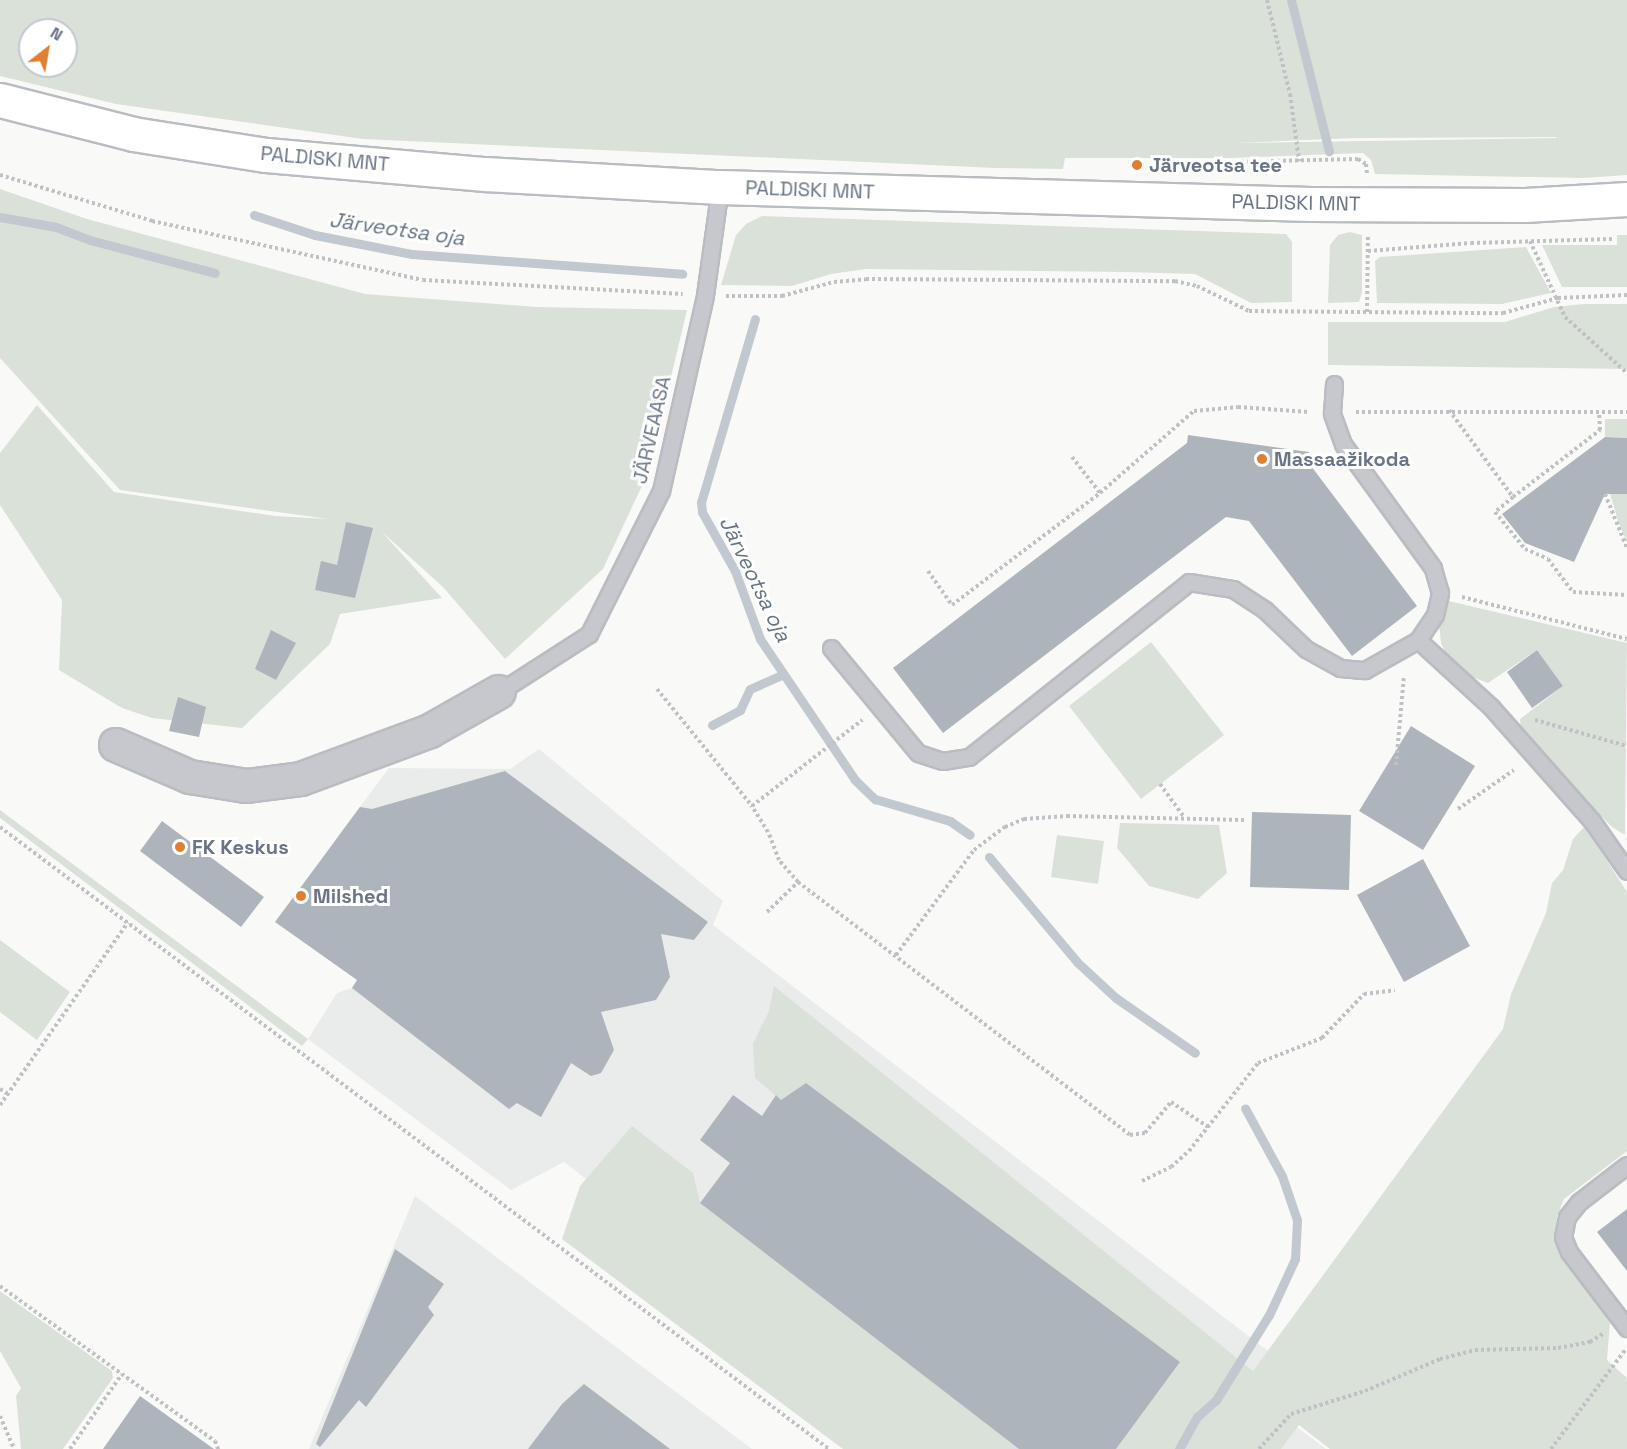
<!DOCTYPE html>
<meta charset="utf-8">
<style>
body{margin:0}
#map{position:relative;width:1627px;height:1449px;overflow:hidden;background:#f9faf8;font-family:"Space Grotesk",sans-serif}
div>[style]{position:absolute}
.built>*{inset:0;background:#eaebeb}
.green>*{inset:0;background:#dae1d9}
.stream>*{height:9px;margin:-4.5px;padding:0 4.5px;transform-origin:4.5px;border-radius:4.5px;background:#c1c8cf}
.building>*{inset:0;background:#aeb4bc}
.path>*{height:4px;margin-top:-2px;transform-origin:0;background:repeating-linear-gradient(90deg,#c0c1c4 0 3px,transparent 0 6px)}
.roads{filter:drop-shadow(2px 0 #b9bcc1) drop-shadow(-2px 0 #b9bcc1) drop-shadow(0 2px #b9bcc1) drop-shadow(0 -2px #b9bcc1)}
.lane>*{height:15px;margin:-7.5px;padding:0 7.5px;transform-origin:7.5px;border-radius:7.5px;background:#c6c8cd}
.street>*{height:32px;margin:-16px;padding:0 16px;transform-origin:16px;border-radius:16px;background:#c6c8cd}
.primary>*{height:33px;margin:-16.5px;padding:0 16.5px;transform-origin:16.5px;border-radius:16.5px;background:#fff}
.dots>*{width:16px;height:16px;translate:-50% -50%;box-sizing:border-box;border:3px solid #fff;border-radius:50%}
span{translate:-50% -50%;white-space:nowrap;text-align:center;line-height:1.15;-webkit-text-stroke:6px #fff;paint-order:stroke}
.street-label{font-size:20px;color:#697488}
.poi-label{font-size:20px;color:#697488;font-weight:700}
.left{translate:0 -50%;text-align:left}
.water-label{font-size:21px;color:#657483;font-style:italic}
.north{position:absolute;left:18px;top:18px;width:60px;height:60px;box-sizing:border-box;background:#fff;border:2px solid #c3c7cf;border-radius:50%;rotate:31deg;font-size:16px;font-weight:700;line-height:24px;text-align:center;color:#697488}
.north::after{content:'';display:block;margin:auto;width:21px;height:27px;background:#e17f30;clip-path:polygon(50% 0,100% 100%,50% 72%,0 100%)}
</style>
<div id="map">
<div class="built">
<i style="clip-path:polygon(539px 749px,723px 901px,713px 925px,1268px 1351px,1243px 1386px,1326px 1449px,936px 1449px,564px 1162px,511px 1190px,308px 1039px,337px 993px,352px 988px,401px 920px,364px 856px,338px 836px,389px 768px,510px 769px)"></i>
<i style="clip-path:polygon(415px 1196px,752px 1449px,309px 1449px)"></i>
</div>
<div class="green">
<i style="clip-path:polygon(evenodd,0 0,1627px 0,1627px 175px,1583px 178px,1375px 174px,1371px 160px,1363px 153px,1230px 158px,1065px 158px,1063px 169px,995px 168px,363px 139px,116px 104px,0 76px,0 0,30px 30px,66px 30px,66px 66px,30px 66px,30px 30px,0 0,1556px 137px,1556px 138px,1235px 143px,1356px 138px,1556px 137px)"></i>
<i style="clip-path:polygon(0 189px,87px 219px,365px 294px,538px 307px,687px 310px,648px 473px,603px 569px,505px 659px,443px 587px,381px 531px,442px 598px,340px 614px,330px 644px,242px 728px,152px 718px,122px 708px,59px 670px,62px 600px,0 505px,0 453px,37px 405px,114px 492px,275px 516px,328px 519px,120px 490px,0 358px)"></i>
<i style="clip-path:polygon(762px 216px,1286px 234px,1292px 242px,1292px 302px,1251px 303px,1195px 274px,1124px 272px,866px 269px,831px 274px,792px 286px,721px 285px,736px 235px,746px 224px)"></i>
<i style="clip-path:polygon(1350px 232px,1362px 235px,1362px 292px,1359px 302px,1328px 303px,1330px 245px,1338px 235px)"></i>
<i style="clip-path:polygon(1617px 235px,1627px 235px,1627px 287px,1562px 287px,1542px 245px,1617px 245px)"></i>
<i style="clip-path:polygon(1526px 247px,1551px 293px,1502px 304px,1377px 303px,1375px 261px,1380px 257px)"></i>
<i style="clip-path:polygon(1584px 304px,1627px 304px,1627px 369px,1328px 365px,1328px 322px,1505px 322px,1554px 307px)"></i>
<i style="clip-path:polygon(1605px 419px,1627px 419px,1627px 438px,1605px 437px)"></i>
<i style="clip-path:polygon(1610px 494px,1627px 494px,1627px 542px,1619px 524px)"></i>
<i style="clip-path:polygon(1449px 601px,1627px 643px,1625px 835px,1612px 827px,1521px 734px,1520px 719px,1563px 686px,1537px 650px,1488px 683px,1467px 675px,1447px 656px,1441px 643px,1439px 624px)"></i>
<i style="clip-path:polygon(1151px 642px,1224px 735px,1141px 799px,1069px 706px)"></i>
<i style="clip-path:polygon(0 810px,308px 1039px,302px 1046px,0 818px)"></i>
<i style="clip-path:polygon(1120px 823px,1219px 825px,1227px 873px,1198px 899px,1149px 886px,1117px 848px)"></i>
<i style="clip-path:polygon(1585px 826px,1627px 892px,1627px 1151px,1564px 1199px,1557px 1216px,1556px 1241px,1562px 1256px,1610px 1323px,1607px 1360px,1627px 1378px,1627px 1449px,1330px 1449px,1299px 1425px,1281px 1449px,1116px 1449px,1180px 1362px,806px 1083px,781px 1100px,755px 1078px,753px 1044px,769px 1011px,774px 986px,1253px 1371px,1503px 1029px,1511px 994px,1546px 913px,1552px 883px,1563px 870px,1573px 839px)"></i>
<i style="clip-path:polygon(1057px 835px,1104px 841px,1098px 884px,1051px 877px)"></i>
<i style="clip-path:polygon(0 940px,70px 992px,37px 1040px,0 1012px)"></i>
<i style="clip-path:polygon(632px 1126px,693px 1173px,700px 1203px,1019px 1449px,843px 1449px,562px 1239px,580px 1186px)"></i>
<i style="clip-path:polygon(0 1291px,112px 1371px,113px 1378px,63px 1449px,21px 1449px,16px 1396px,21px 1388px,0 1351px)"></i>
</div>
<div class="stream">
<i style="left:1291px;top:0;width:156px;rotate:75.9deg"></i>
<i style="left:254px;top:215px;width:64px;rotate:18.2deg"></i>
<i style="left:315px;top:235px;width:99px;rotate:11.1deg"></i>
<i style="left:412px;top:254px;width:271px;rotate:4.2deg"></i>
<i style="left:0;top:217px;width:57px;rotate:10.1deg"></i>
<i style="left:56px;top:227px;width:36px;rotate:21deg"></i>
<i style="left:90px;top:240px;width:129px;rotate:14.8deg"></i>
<i style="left:755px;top:319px;width:191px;rotate:106.4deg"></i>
<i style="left:701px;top:502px;width:10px;rotate:84deg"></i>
<i style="left:702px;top:512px;width:68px;rotate:60.8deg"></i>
<i style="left:735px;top:571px;width:72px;rotate:69.8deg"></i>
<i style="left:760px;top:639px;width:170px;rotate:56deg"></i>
<i style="left:855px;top:780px;width:28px;rotate:44deg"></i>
<i style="left:875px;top:799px;width:78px;rotate:16.3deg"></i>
<i style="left:950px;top:821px;width:24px;rotate:35deg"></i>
<i style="left:712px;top:725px;width:32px;rotate:-28deg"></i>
<i style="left:740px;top:710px;width:23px;rotate:-65deg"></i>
<i style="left:750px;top:689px;width:36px;rotate:-24deg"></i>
<i style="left:989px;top:857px;width:137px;rotate:50deg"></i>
<i style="left:1077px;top:962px;width:53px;rotate:42.7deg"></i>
<i style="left:1116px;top:998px;width:96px;rotate:34.8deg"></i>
<i style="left:1179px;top:1449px;width:37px;rotate:-61deg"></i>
<i style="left:1197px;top:1417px;width:25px;rotate:-42deg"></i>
<i style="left:1216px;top:1400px;width:100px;rotate:-58.1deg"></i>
<i style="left:1269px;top:1315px;width:62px;rotate:-65.1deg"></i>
<i style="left:1295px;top:1259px;width:39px;rotate:-87deg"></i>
<i style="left:1297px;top:1220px;width:46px;rotate:-108.8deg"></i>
<i style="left:1282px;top:1176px;width:77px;rotate:-118.6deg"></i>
</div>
<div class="building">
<i style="clip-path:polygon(1188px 435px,1309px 452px,1308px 462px,1417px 606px,1352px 656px,1249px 521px,1226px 517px,943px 733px,893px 668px,1187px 443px)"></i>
<i style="clip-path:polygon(1605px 437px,1627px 438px,1627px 494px,1605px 494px,1574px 562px,1525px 543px,1502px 514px)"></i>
<i style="clip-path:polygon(346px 522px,373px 528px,355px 598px,315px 590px,321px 561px,337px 565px)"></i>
<i style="clip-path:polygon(271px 630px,296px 643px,276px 680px,255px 669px)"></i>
<i style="clip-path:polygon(1537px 650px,1563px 686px,1532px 708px,1507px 672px)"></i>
<i style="clip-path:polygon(178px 697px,206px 707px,199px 737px,169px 731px)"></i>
<i style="clip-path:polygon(1411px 726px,1475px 766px,1423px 850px,1359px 811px)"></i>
<i style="clip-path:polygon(505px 771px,708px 922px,694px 940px,661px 934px,670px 977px,656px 1000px,601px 1012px,614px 1050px,601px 1073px,591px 1076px,571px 1063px,541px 1117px,517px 1103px,509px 1109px,352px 988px,357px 980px,275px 922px,360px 807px,372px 809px)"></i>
<i style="clip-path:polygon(1252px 812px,1351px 815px,1349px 890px,1250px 887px)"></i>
<i style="clip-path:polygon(162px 821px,264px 897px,241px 927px,140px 851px)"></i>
<i style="clip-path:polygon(1423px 859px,1470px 946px,1404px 982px,1357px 895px)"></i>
<i style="clip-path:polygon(806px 1083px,1180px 1362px,1116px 1449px,1019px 1449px,700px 1203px,730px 1163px,700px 1140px,733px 1095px,762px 1116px,776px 1095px,781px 1100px)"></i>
<i style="clip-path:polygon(1627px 1209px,1627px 1271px,1597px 1232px)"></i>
<i style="clip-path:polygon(395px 1249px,444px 1284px,428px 1307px,434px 1315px,366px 1407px,359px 1400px,320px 1447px,316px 1444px)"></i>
<i style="clip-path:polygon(584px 1384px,670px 1449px,528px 1449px,562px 1404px)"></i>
<i style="clip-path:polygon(140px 1396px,214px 1449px,103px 1449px)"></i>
</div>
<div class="path">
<i style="left:1267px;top:0;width:97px;rotate:76.3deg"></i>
<i style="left:1290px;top:94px;width:68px;rotate:82.3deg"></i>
<i style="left:1151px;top:164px;width:207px;rotate:-1.4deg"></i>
<i style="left:1358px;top:159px;width:9px;rotate:32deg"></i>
<i style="left:1366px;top:164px;width:10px;rotate:84deg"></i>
<i style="left:0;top:175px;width:159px;rotate:16.8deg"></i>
<i style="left:152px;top:221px;width:277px;rotate:12.3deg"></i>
<i style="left:423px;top:280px;width:260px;rotate:3.1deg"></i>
<i style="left:1530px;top:241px;width:84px;rotate:65.3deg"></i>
<i style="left:1565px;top:317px;width:84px;rotate:42.1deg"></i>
<i style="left:1368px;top:251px;width:103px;rotate:-4.4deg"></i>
<i style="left:1471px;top:243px;width:141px;rotate:-1.6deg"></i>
<i style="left:726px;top:296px;width:56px"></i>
<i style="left:782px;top:296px;width:54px;rotate:-15.1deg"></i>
<i style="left:834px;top:282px;width:32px;rotate:-5deg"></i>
<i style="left:866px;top:279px;width:309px;rotate:0.4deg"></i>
<i style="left:1175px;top:281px;width:23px;rotate:13deg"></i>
<i style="left:1197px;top:286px;width:58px;rotate:25.7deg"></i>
<i style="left:1249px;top:311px;width:254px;rotate:0.5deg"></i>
<i style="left:1503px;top:313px;width:57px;rotate:-15.3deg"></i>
<i style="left:1558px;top:298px;width:69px;rotate:-2.5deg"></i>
<i style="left:1367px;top:312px;width:77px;rotate:-89.3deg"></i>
<i style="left:1449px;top:410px;width:108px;rotate:53.7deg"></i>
<i style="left:1513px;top:497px;width:110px;rotate:-37.6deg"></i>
<i style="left:1600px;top:430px;width:18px;rotate:-93deg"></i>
<i style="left:1356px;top:412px;width:271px"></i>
<i style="left:1072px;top:457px;width:46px;rotate:52.1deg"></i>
<i style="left:1605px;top:494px;width:58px;rotate:67.8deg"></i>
<i style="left:1513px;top:497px;width:23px;rotate:140deg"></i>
<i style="left:1495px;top:512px;width:48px;rotate:51deg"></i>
<i style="left:1525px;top:549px;width:25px;rotate:23deg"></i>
<i style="left:1548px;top:559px;width:41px;rotate:52.9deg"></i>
<i style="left:1573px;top:592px;width:54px;rotate:3.2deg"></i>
<i style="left:928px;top:571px;width:42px;rotate:54.8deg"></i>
<i style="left:952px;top:605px;width:186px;rotate:-37.1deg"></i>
<i style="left:1100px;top:493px;width:125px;rotate:-41.1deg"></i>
<i style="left:1194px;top:411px;width:44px;rotate:-5.2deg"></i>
<i style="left:1238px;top:407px;width:71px;rotate:4deg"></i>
<i style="left:1462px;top:597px;width:170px;rotate:14.3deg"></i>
<i style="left:657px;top:689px;width:151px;rotate:50.9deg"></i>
<i style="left:1535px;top:720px;width:96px;rotate:15.8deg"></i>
<i style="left:1396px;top:765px;width:89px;rotate:-84.9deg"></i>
<i style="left:1160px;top:784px;width:41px;rotate:54deg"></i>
<i style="left:1458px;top:809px;width:68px;rotate:-34.9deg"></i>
<i style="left:0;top:827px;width:1036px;rotate:36.88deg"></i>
<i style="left:798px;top:882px;width:29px;rotate:-131deg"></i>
<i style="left:779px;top:860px;width:30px;rotate:-111deg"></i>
<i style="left:768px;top:832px;width:31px;rotate:-122deg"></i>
<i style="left:752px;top:806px;width:140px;rotate:-38deg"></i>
<i style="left:767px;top:912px;width:43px;rotate:-44.1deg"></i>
<i style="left:798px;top:882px;width:417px;rotate:37.3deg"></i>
<i style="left:1130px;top:1135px;width:15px;rotate:-8deg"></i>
<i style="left:1145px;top:1133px;width:40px;rotate:-50deg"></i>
<i style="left:1171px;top:1102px;width:45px;rotate:34deg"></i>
<i style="left:896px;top:955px;width:131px;rotate:-53.4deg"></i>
<i style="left:974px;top:850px;width:39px;rotate:-37deg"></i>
<i style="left:1005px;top:827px;width:21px;rotate:-23deg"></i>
<i style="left:1024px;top:819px;width:43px;rotate:-4deg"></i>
<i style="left:1067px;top:816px;width:177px;rotate:1.3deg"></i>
<i style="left:0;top:1089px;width:9px;rotate:32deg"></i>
<i style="left:0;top:1105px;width:223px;rotate:-55deg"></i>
<i style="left:1142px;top:1181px;width:32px;rotate:-26deg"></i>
<i style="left:1171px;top:1167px;width:24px;rotate:-42deg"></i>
<i style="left:1189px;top:1151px;width:112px;rotate:-51.9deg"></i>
<i style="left:1258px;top:1063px;width:69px;rotate:-21.3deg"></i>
<i style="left:1322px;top:1038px;width:61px;rotate:-46.3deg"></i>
<i style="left:1364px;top:994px;width:31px;rotate:-7deg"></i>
<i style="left:0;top:1286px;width:265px;rotate:35.8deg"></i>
<i style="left:215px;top:1441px;width:9px;rotate:69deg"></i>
<i style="left:0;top:1416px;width:36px;rotate:67deg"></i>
<i style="left:70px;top:1449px;width:91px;rotate:-55.3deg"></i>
<i style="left:1259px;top:1449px;width:47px;rotate:-47.6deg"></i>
<i style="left:1291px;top:1414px;width:77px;rotate:-17.3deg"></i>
<i style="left:1365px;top:1391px;width:82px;rotate:-23.1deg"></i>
<i style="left:1440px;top:1359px;width:36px;rotate:-14deg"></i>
<i style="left:1475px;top:1350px;width:83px;rotate:-1.4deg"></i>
<i style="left:1558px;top:1348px;width:33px;rotate:-11deg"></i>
<i style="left:1590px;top:1342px;width:15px;rotate:-32deg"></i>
<i style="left:1551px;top:1449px;width:124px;rotate:-53.2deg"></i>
</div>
<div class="roads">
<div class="lane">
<i style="left:1418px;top:640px;width:99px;rotate:42.5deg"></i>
<i style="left:1491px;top:707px;width:152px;rotate:48.5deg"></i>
<i style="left:1592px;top:821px;width:61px;rotate:55deg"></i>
<i style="left:831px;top:648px;width:136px;rotate:50.4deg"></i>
<i style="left:918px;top:753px;width:26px;rotate:18deg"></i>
<i style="left:943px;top:761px;width:26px;rotate:-9deg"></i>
<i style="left:969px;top:757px;width:281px;rotate:-38.5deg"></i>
<i style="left:1189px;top:582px;width:45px;rotate:9deg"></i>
<i style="left:1233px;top:589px;width:38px;rotate:33deg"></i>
<i style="left:1265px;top:610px;width:57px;rotate:43.6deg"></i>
<i style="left:1306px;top:649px;width:39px;rotate:29deg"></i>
<i style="left:1340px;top:668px;width:25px;rotate:5deg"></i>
<i style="left:1365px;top:670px;width:61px;rotate:-29.5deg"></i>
<i style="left:1418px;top:640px;width:30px;rotate:-56deg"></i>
<i style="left:1435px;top:615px;width:23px;rotate:-77deg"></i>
<i style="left:1440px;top:593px;width:26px;rotate:-106deg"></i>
<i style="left:1433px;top:568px;width:153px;rotate:-126deg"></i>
<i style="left:1343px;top:444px;width:33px;rotate:-110deg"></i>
<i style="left:1332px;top:413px;width:29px;rotate:-86deg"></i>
<i style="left:499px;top:692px;width:107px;rotate:-32.8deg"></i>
<i style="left:589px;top:634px;width:160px;rotate:-63.3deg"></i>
<i style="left:661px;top:491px;width:201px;rotate:-77.3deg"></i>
<i style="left:705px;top:295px;width:109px;rotate:-82.1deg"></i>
<i style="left:1627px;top:1165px;width:61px;rotate:142.4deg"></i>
<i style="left:1579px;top:1202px;width:19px;rotate:129deg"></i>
<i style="left:1567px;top:1217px;width:20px;rotate:101deg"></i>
<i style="left:1563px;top:1237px;width:16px;rotate:68deg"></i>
<i style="left:1569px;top:1252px;width:96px;rotate:52.7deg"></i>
</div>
<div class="street">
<i style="left:116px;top:745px;width:81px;rotate:23.4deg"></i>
<i style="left:190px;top:777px;width:58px;rotate:9deg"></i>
<i style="left:247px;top:786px;width:54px;rotate:-7.4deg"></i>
<i style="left:301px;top:779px;width:138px;rotate:-20.4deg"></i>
<i style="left:430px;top:731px;width:79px;rotate:-29.5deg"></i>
</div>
<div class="primary">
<i style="left:0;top:100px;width:137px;rotate:14.3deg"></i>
<i style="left:133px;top:134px;width:135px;rotate:9deg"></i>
<i style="left:266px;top:155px;width:220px;rotate:5deg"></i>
<i style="left:485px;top:174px;width:235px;rotate:3.2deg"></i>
<i style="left:720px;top:187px;width:591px;rotate:1.65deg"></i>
<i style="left:1311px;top:204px;width:214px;rotate:0.3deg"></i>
<i style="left:1525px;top:205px;width:102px;rotate:-3.4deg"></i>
</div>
</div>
<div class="dots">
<i style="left:1137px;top:165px;background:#e17f30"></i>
<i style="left:1262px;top:459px;background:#e17f30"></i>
<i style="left:180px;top:847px;background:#e17f30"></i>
<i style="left:301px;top:896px;background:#e17f30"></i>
</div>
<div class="street-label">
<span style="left:325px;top:159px;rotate:5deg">PALDISKI MNT</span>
<span style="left:810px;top:190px;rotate:2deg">PALDISKI MNT</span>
<span style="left:1296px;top:203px;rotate:1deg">PALDISKI MNT</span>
<span style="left:652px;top:430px;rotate:-77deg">JÄRVEAASA</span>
</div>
<div class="poi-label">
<span class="left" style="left:1149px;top:165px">Järveotsa tee</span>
<span class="left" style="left:1274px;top:459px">Massaažikoda</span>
<span class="left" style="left:192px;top:847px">FK Keskus</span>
<span class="left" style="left:313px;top:896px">Milshed</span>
</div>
<div class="water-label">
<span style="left:397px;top:229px;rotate:8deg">Järveotsa oja</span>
<span style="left:755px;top:579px;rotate:64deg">Järveotsa oja</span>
</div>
<div class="north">N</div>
</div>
